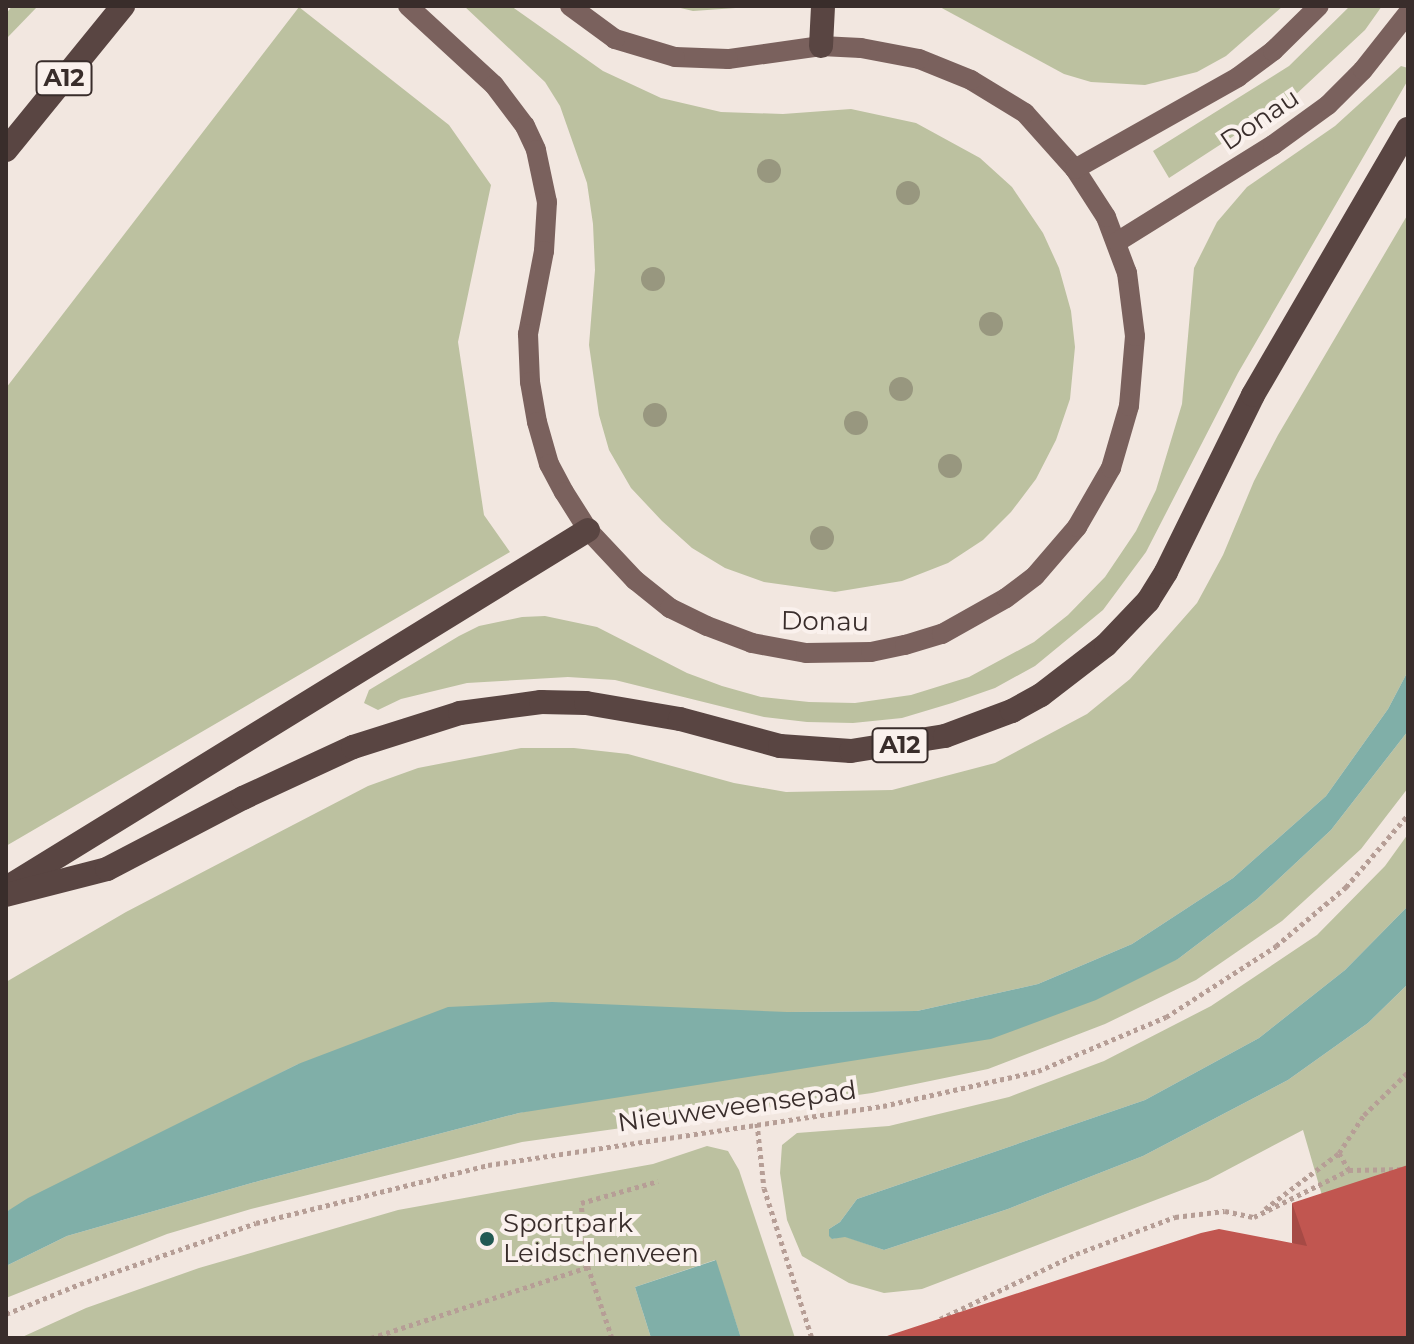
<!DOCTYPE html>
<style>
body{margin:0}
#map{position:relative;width:1414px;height:1344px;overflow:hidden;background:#f2e7e0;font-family:Montserrat,sans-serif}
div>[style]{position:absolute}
.green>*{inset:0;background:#bcc1a0}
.water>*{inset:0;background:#80afa8}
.path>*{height:5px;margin-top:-2.5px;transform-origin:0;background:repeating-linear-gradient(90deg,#b69e96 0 4px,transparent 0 8px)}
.major>*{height:20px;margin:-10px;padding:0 10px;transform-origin:10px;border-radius:10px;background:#7a615d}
.highway>*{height:24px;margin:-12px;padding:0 12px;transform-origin:12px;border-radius:12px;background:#594542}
.trees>*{width:24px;height:24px;margin:-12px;border-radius:50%;background:#98977f}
.wall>*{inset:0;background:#a64a45}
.building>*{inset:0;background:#c15650}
.dots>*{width:22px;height:22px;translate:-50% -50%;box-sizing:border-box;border:4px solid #faf1ed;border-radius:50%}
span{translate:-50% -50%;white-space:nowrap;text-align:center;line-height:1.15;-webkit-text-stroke:8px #faf1ed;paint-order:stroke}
.shield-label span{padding:2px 6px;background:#faf1ed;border:2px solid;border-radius:6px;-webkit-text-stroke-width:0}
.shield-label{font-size:24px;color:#392d2b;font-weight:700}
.street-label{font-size:26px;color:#392d2b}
.poi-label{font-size:26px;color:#392d2b}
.left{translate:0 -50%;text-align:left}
.frame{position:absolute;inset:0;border:8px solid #392d2b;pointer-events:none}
</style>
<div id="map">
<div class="green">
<i style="clip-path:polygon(12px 6px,38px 6px,6px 39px,6px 14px)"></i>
<i style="clip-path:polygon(464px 6px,511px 6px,603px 71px,661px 98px,721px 112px,783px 114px,851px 109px,916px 123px,980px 158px,1012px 187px,1043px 233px,1059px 268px,1071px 311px,1075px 347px,1070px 399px,1056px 440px,1036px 479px,1011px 512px,983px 540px,948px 563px,902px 581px,835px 592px,764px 582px,725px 568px,692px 548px,662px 521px,631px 488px,609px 450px,599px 415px,589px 345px,595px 270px,593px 224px,587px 183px,560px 106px,545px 82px)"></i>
<i style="clip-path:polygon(672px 6px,765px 6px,693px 11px)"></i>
<i style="clip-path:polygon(938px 6px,1283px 6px,1226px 56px,1197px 72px,1145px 85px,1091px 82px,1064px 74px)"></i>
<i style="clip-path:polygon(1350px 6px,1382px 6px,1365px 30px,1292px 98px,1169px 178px,1153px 151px,1289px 66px)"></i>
<i style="clip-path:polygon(299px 7px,449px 125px,491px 185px,458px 342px,484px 515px,510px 552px,6px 846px,6px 388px)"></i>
<i style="clip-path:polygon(1401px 66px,1408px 68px,1408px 80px,1238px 373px,1146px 552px,1103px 610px,1035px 666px,995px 688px,952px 703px,902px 718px,853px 723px,807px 722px,764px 717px,615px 680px,568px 677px,467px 683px,401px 699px,378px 710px,364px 703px,369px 690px,459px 636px,479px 626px,522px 617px,545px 616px,597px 627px,687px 673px,722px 686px,761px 697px,809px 702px,855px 703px,911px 695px,969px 677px,1034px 642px,1068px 615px,1105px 577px,1136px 531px,1156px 490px,1182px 404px,1194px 268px,1217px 222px,1247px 187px,1335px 126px)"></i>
<i style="clip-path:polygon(1408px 214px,1408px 671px,1388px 709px,1326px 796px,1233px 878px,1132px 944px,1038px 984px,917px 1011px,788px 1012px,298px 1064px,6px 1212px,6px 982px,126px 912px,368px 786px,418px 768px,521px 748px,574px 748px,628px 754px,734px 783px,786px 792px,892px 790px,995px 763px,1087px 714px,1130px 679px,1197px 603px,1223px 555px,1254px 481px,1278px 435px)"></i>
<i style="clip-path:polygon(1408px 731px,1408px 788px,1361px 849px,1282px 921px,1196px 980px,1105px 1024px,988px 1069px,872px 1093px,522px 1142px,251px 1209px,167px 1234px,6px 1298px,6px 1266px,67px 1236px,259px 1181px,519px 1113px,1178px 959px,1257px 899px,1331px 830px)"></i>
<i style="clip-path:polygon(1408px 834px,1408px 906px,1345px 970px,1259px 1038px,1145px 1100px,857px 1199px,840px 1222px,829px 1229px,832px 1239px,844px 1236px,884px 1250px,1008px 1209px,1143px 1156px,1288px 1080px,1368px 1023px,1408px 984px,1408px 1205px,1332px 1230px,1303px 1130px,1208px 1180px,922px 1289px,884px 1293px,849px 1283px,802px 1256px,787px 1220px,780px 1173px,782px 1145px,797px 1133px,889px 1126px,1009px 1097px,1104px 1061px,1211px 1006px,1317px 935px,1385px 866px)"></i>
<i style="clip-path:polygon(707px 1146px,728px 1151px,739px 1170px,795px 1338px,741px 1338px,715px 1260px,635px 1287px,651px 1338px,20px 1338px,86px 1308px,199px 1268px,398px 1210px,653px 1164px)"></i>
</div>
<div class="water">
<i style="clip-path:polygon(1408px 671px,1408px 731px,1331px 830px,1257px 899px,1178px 959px,1096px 1000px,991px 1039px,519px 1113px,259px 1181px,67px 1236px,6px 1266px,6px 1212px,28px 1198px,298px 1064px,448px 1007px,552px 1002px,787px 1012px,917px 1011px,1038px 984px,1132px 944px,1233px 878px,1326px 796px,1388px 709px)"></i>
<i style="clip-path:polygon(1408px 906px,1408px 984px,1368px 1023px,1288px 1080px,1143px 1156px,1008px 1209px,884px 1250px,845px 1237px,832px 1239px,829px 1236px,829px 1229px,840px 1222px,857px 1199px,1145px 1100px,1259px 1038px,1345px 970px)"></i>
<i style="clip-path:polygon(716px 1260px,741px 1338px,651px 1338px,635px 1287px)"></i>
</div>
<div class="path">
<i style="left:757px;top:1123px;width:65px;rotate:83.9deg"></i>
<i style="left:764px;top:1188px;width:157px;rotate:72.3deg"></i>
<i style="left:1339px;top:1153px;width:20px;rotate:60deg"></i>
<i style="left:1349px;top:1170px;width:59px;rotate:-1deg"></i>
<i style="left:1265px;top:1209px;width:93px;rotate:-37.1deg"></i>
<i style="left:1339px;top:1153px;width:45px;rotate:-56.7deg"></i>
<i style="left:1364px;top:1115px;width:62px;rotate:-44.3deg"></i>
<i style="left:6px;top:1314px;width:80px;rotate:-22.1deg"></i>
<i style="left:80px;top:1284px;width:186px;rotate:-19.1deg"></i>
<i style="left:256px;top:1223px;width:239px;rotate:-14deg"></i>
<i style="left:488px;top:1165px;width:399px;rotate:-8.5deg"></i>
<i style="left:883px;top:1106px;width:159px;rotate:-12.7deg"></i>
<i style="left:1038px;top:1071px;width:139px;rotate:-22.9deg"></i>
<i style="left:1166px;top:1017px;width:131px;rotate:-32.8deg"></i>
<i style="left:1276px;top:946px;width:92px;rotate:-40.1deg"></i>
<i style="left:1346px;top:887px;width:95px;rotate:-49.3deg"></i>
<i style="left:940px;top:1319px;width:151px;rotate:-25.5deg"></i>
<i style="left:1076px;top:1254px;width:106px;rotate:-20.5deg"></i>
<i style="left:1175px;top:1217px;width:50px;rotate:-6.8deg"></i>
<i style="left:1225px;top:1211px;width:30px;rotate:12deg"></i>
<i style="left:1254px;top:1217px;width:106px;rotate:-26.3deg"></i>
<i style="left:371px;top:1338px;width:228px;rotate:-18.1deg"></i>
<i style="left:612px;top:1338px;width:75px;rotate:-108.7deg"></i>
<i style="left:588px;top:1267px;width:64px;rotate:-96.2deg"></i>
<i style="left:581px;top:1203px;width:80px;rotate:-15.9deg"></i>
</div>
<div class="major">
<i style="left:408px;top:6px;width:117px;rotate:42.6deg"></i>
<i style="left:494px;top:85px;width:51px;rotate:52.9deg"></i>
<i style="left:525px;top:126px;width:26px;rotate:65deg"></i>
<i style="left:536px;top:150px;width:53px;rotate:78.1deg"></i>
<i style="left:547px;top:202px;width:49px;rotate:93.5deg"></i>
<i style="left:544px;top:251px;width:85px;rotate:100.9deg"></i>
<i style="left:528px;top:334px;width:48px;rotate:87.6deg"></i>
<i style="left:530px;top:382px;width:41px;rotate:80.1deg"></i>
<i style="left:537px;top:422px;width:44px;rotate:74.1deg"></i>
<i style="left:549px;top:464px;width:32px;rotate:62deg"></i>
<i style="left:564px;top:492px;width:45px;rotate:57.7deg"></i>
<i style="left:588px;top:530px;width:69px;rotate:46.8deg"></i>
<i style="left:635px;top:580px;width:45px;rotate:38.7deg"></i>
<i style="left:670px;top:608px;width:41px;rotate:25.9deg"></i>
<i style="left:707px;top:626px;width:48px;rotate:20.7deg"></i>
<i style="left:752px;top:643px;width:55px;rotate:10.5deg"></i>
<i style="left:806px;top:653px;width:65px;rotate:-0.9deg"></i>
<i style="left:871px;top:652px;width:35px;rotate:-12deg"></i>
<i style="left:905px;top:645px;width:39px;rotate:-17deg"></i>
<i style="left:942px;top:634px;width:73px;rotate:-29.4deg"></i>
<i style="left:1006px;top:598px;width:36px;rotate:-37deg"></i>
<i style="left:1035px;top:576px;width:65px;rotate:-49.4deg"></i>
<i style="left:1077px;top:527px;width:68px;rotate:-60deg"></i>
<i style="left:1111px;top:468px;width:65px;rotate:-73.8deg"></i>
<i style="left:1129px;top:406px;width:70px;rotate:-85.1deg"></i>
<i style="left:1135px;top:336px;width:64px;rotate:-97.2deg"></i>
<i style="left:1127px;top:273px;width:60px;rotate:-110.6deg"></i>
<i style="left:1106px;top:217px;width:57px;rotate:-122.9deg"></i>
<i style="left:1075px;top:169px;width:75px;rotate:-131.8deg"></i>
<i style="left:1025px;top:113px;width:63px;rotate:-148.6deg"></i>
<i style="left:971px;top:80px;width:56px;rotate:-158deg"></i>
<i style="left:919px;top:59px;width:59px;rotate:-169.3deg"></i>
<i style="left:861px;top:48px;width:40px;rotate:-177.1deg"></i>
<i style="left:821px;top:46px;width:94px;rotate:172deg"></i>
<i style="left:728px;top:59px;width:53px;rotate:-177.8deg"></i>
<i style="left:675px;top:57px;width:63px;rotate:-163.3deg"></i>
<i style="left:615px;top:39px;width:56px;rotate:-143.7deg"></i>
<i style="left:1075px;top:169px;width:187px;rotate:-29.4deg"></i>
<i style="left:1238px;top:77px;width:44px;rotate:-36.6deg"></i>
<i style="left:1273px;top:51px;width:64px;rotate:-44.4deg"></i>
<i style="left:1117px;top:242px;width:184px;rotate:-31.9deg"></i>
<i style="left:1273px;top:145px;width:68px;rotate:-36deg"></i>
<i style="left:1328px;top:105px;width:49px;rotate:-45deg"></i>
<i style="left:1363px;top:70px;width:73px;rotate:-51.7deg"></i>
</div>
<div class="highway">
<i style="left:821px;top:46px;width:40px;rotate:-87.1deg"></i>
<i style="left:6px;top:150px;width:186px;rotate:-50.9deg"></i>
<i style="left:8px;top:887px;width:681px;rotate:-31.61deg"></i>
<i style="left:6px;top:895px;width:104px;rotate:-14.4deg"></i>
<i style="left:107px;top:869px;width:153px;rotate:-27.6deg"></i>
<i style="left:243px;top:798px;width:121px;rotate:-24.9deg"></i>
<i style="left:353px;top:747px;width:112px;rotate:-17.6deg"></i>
<i style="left:460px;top:713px;width:82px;rotate:-7.7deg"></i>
<i style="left:541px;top:702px;width:45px;rotate:1.3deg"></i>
<i style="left:586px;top:703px;width:95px;rotate:9.7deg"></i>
<i style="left:680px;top:719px;width:104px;rotate:15.1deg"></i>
<i style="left:780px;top:746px;width:71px;rotate:4deg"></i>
<i style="left:851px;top:751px;width:95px;rotate:-9.1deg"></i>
<i style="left:945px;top:736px;width:72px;rotate:-20.5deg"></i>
<i style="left:1012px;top:711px;width:33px;rotate:-29deg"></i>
<i style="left:1041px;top:695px;width:82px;rotate:-37.6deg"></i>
<i style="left:1106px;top:645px;width:61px;rotate:-46.3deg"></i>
<i style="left:1148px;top:601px;width:34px;rotate:-58deg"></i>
<i style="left:1166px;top:572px;width:197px;rotate:-63.8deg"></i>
<i style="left:1253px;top:395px;width:308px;rotate:-59.8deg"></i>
</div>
<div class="trees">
<i style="left:769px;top:171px"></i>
<i style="left:908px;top:193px"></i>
<i style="left:653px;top:279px"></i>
<i style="left:991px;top:324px"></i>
<i style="left:901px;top:389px"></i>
<i style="left:655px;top:415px"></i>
<i style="left:856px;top:423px"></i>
<i style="left:950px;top:466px"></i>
<i style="left:822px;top:538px"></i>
</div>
<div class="wall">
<i style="clip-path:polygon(1292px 1203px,1408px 1338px,1292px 1243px)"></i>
</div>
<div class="building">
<i style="clip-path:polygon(1408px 1165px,1408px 1338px,881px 1338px,1201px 1233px,1219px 1229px,1307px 1246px,1292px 1203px)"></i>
</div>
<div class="dots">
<i style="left:487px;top:1239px;background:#225953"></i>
</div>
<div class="shield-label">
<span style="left:64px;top:78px">A12</span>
<span style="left:900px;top:745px">A12</span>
</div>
<div class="street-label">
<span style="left:1260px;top:120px;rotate:-34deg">Donau</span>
<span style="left:825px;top:622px;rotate:1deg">Donau</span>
<span style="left:737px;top:1107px;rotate:-8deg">Nieuweveensepad</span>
</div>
<div class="poi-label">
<span class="left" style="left:503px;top:1239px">Sportpark<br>Leidschenveen</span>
</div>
<div class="frame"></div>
</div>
